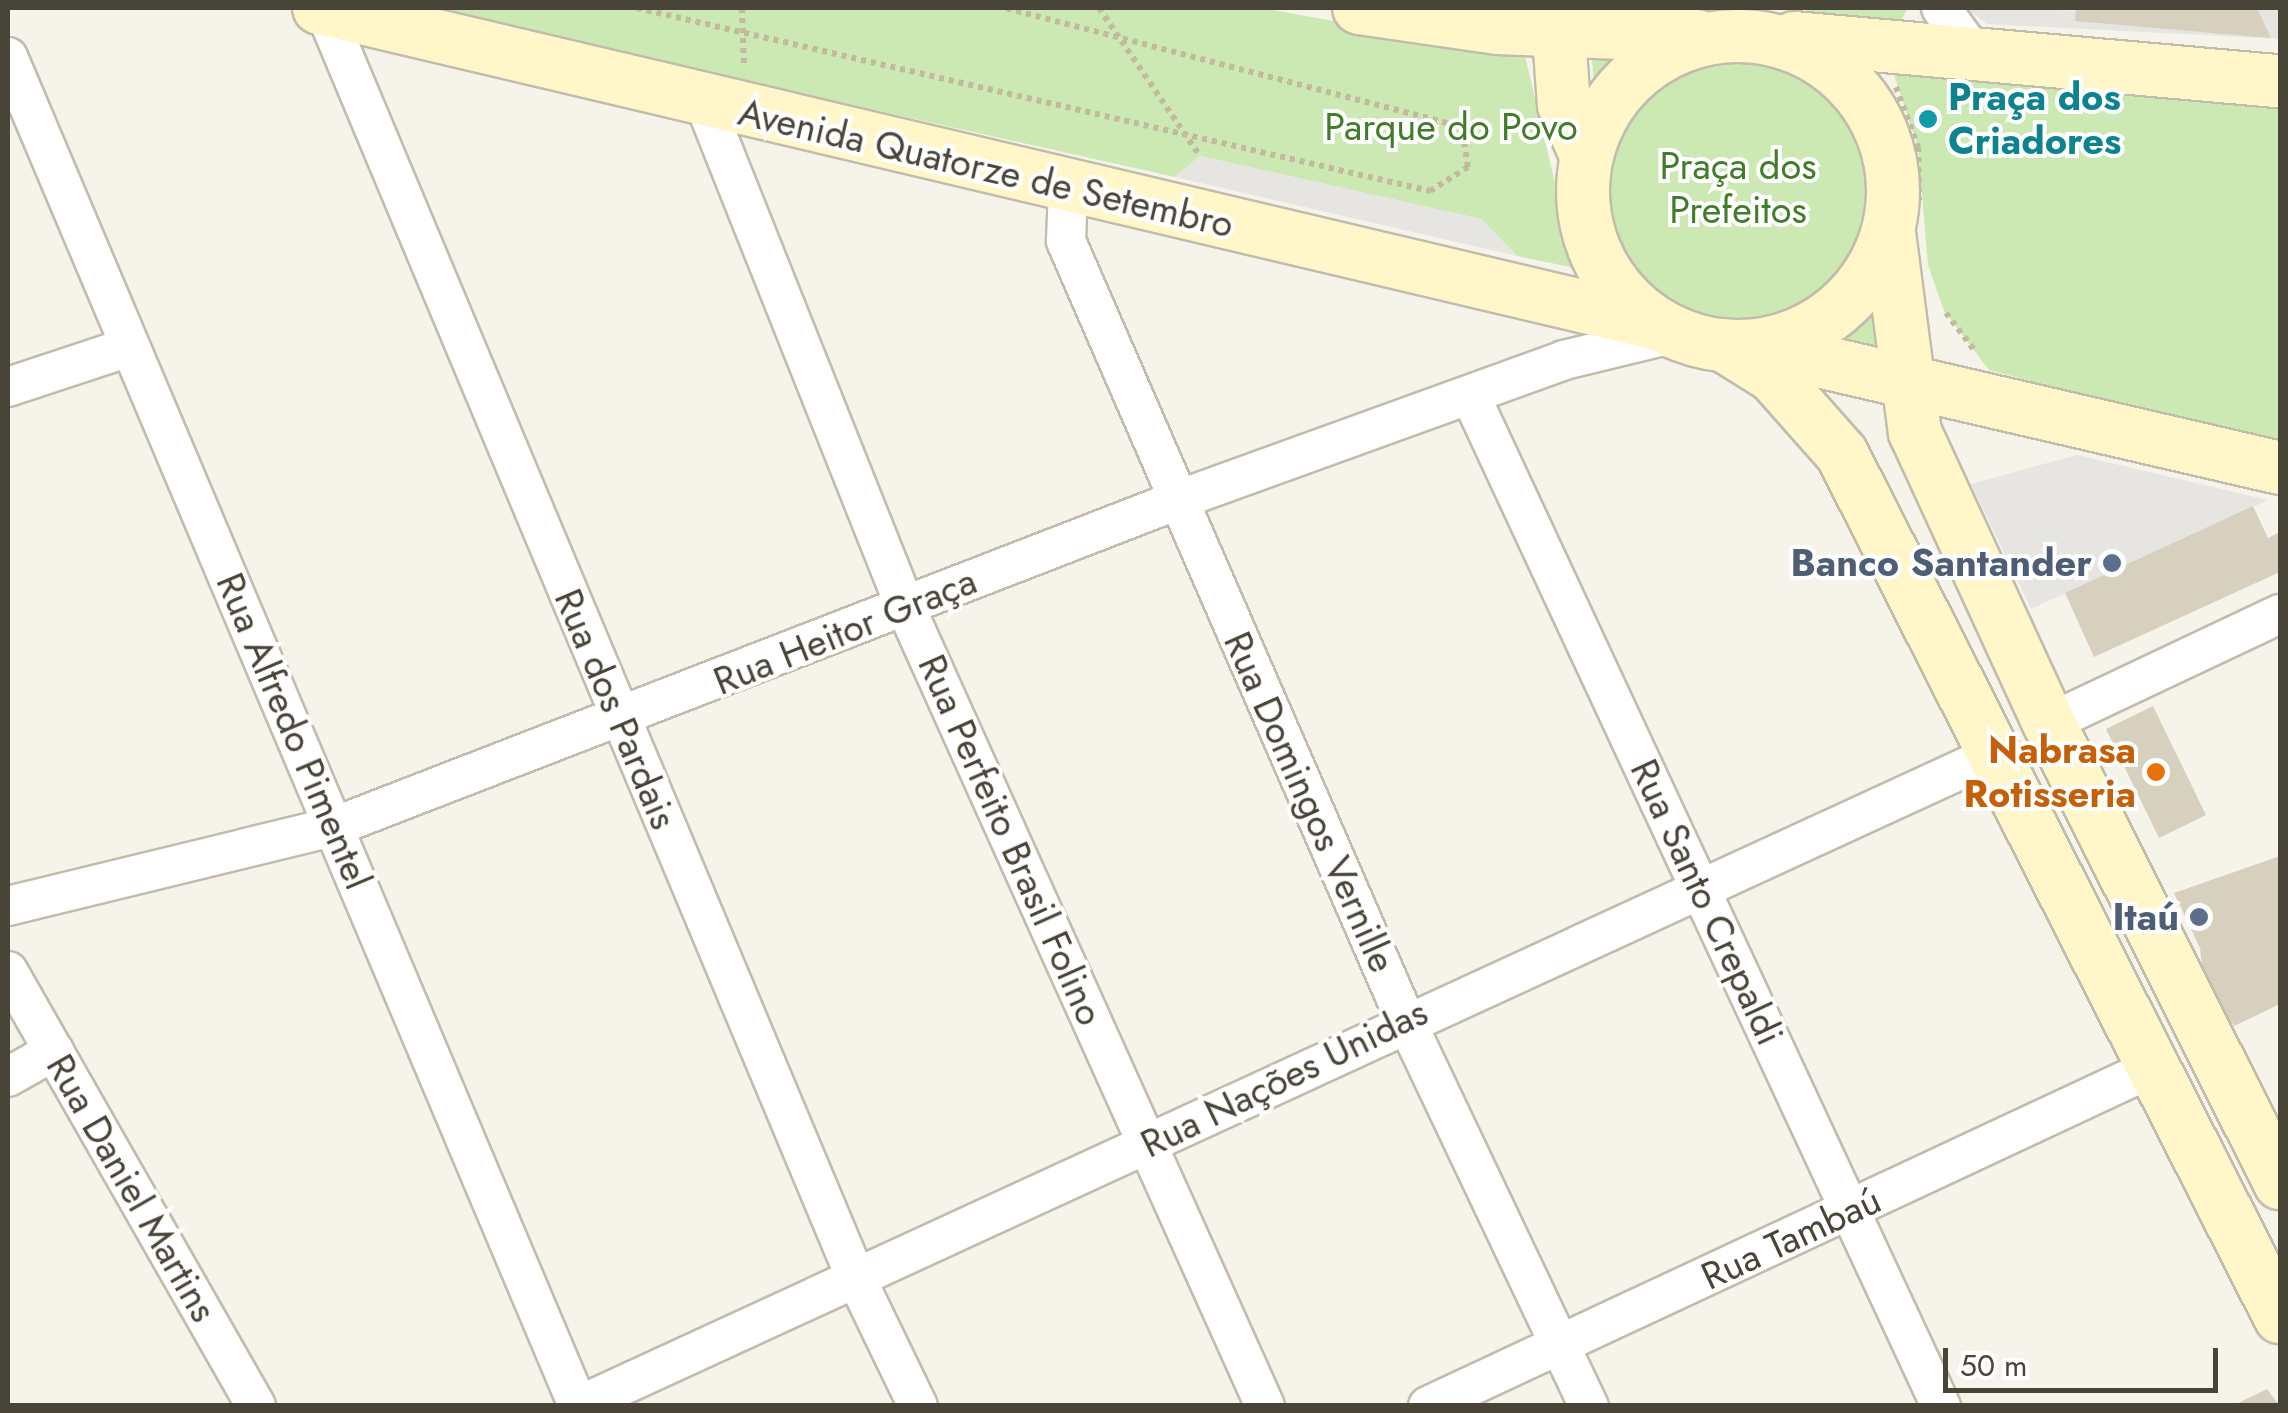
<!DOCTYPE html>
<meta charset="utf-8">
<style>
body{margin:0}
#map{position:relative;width:2288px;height:1413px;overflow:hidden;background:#f5f3ea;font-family:Jost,sans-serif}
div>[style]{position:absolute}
.green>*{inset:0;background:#cce9b3}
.round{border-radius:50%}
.parking>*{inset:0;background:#e7e5e2}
.building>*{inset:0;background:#d7d0bf}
.path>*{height:6px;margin-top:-3px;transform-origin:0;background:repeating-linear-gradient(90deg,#c3b99d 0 5px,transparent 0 10px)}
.roads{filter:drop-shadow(2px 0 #c1bcac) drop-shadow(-2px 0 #c1bcac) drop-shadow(0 2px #c1bcac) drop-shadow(0 -2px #c1bcac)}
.street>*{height:38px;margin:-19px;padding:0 19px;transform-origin:19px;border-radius:19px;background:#fff}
.secondary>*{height:52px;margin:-26px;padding:0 26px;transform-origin:26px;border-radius:26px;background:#fff7ca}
.secondary>.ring{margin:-26px;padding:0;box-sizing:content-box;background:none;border:52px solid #fff7ca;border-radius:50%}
.dots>*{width:28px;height:28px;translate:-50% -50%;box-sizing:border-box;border:5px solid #fff;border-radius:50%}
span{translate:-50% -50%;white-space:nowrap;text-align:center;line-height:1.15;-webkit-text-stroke:8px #fff;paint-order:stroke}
.culture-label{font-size:38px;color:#0d838f;font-weight:700}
.left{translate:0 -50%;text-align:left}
.park-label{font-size:38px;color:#417d29}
.street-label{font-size:38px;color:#494438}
.service-label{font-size:38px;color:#4e5e75;font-weight:700}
.right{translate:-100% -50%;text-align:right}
.food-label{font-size:38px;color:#c56008;font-weight:700}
.frame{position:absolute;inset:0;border:10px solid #494438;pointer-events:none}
.scale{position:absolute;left:1943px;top:1348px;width:275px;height:45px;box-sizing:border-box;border:5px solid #494438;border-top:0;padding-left:12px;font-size:30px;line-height:35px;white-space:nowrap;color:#494438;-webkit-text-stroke:8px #fff;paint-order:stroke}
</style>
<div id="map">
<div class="green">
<i style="clip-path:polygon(416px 8px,1262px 8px,1525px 56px,1575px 268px,1517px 256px,1481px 219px,1200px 156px,1175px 177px)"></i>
<i style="clip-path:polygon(1806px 8px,1908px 8px,1901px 20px,1809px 22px)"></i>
<i style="clip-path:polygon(1591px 50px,1632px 53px,1595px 93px)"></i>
<i class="round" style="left:1603px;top:53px;width:270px;height:270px"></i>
<i style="clip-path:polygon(1894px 75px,2280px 107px,2280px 448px,1989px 370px,1944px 311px,1928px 265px,1918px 147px)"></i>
<i style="clip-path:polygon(1878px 293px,1890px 359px,1822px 345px)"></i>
</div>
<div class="parking">
<i style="clip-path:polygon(1966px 8px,2260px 15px,2257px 8px,2280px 8px,2280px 39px,1987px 24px)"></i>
<i style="clip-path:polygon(1200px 156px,1481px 219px,1517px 256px,1175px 177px)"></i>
<i style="clip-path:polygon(2077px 455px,2268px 500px,2031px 609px,1971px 484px)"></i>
</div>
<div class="building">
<i style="clip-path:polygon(2076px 8px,2257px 8px,2271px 38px,2075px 21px)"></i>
<i style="clip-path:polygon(2253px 506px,2268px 538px,2280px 532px,2280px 572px,2094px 657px,2065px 593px)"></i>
<i style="clip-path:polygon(2153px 706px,2206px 815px,2159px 838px,2106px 729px)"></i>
<i style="clip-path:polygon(2280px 856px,2280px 1004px,2234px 1026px,2204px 983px,2200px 948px,2174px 893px)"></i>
<i style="clip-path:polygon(2267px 1389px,2280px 1406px,2232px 1406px)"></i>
</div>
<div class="path">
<i style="left:637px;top:8px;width:814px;rotate:12.99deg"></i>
<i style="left:1430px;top:191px;width:45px;rotate:-32.3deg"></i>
<i style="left:1468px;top:167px;width:31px;rotate:-99deg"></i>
<i style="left:1463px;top:136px;width:21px;rotate:-141deg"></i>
<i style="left:1447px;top:123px;width:457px;rotate:-165.4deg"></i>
<i style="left:742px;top:8px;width:59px;rotate:88.1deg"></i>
<i style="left:1099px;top:8px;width:179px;rotate:55.7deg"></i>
<i style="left:1896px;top:87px;width:64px;rotate:69.9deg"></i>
<i style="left:1918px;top:147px;width:53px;rotate:88.9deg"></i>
<i style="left:1946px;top:313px;width:48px;rotate:52.7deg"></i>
</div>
<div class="roads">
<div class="street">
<i style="left:1941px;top:8px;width:58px;rotate:54.1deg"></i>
<i style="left:324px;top:9px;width:1376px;rotate:67.26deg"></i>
<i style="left:856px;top:1278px;width:142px;rotate:64.2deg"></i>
<i style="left:8px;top:57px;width:1464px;rotate:67.09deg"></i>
<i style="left:578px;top:1406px;width:1557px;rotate:-24.72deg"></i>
<i style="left:704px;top:102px;width:543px;rotate:68.26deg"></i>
<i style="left:905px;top:606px;width:877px;rotate:65.77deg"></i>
<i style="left:1068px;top:189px;width:52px;rotate:92.2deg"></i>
<i style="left:1066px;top:241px;width:849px;rotate:66.46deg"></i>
<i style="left:1405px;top:1019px;width:429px;rotate:64.6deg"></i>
<i style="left:8px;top:387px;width:127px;rotate:-18.3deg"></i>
<i style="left:1472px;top:399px;width:1111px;rotate:65.03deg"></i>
<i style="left:2049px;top:723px;width:255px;rotate:-25.3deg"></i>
<i style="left:8px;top:906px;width:338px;rotate:-13.7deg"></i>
<i style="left:336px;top:826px;width:903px;rotate:-21.17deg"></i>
<i style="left:1178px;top:500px;width:411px;rotate:-19.9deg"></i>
<i style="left:1564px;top:360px;width:115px;rotate:-13.6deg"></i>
<i style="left:8px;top:971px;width:501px;rotate:60.31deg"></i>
<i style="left:8px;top:1077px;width:53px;rotate:-29.5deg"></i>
<i style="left:1428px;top:1406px;width:799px;rotate:-25.03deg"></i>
</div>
<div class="secondary">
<i style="left:319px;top:8px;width:1372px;rotate:13.28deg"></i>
<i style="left:1359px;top:8px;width:140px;rotate:8.2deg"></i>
<i style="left:1498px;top:28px;width:199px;rotate:2.3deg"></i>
<i style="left:1557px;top:8px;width:97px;rotate:85.9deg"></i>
<i style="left:1564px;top:105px;width:55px;rotate:66.3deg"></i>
<i class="ring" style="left:1583px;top:36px;width:258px;height:258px"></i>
<i style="left:1794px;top:38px;width:488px;rotate:5.1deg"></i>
<i style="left:1889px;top:233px;width:201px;rotate:82.6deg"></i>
<i style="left:1915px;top:432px;width:320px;rotate:65.3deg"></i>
<i style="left:2049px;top:723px;width:515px;rotate:63.34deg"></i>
<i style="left:1723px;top:345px;width:59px;rotate:31.8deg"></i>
<i style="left:1773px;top:376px;width:104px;rotate:48.5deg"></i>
<i style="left:1842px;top:454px;width:968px;rotate:63.09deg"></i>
<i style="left:1758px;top:347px;width:536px;rotate:13.05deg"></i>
</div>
</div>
<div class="dots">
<i style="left:1928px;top:119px;background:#0f9aa8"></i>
<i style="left:2112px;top:563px;background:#5c6f8a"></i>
<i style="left:2156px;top:772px;background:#e8710a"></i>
<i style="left:2199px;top:917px;background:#5c6f8a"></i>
</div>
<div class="culture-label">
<span class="left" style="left:1948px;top:119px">Praça dos<br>Criadores</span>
</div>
<div class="park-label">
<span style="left:1451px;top:127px">Parque do Povo</span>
<span style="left:1738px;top:188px">Praça dos<br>Prefeitos</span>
</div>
<div class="street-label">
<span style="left:986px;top:168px;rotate:13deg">Avenida Quatorze de Setembro</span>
<span style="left:845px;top:631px;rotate:-22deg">Rua Heitor Graça</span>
<span style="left:616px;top:709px;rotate:67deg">Rua dos Pardais</span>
<span style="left:294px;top:731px;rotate:67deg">Rua Alfredo Pimentel</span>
<span style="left:1310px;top:802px;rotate:66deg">Rua Domingos Vernille</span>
<span style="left:1011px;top:840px;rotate:66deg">Rua Perfeito Brasil Folino</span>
<span style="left:1707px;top:902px;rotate:65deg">Rua Santo Crepaldi</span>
<span style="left:1284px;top:1078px;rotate:-26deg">Rua Nações Unidas</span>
<span style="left:132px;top:1188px;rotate:60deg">Rua Daniel Martins</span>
<span style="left:1791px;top:1238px;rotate:-25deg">Rua Tambaú</span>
</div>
<div class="service-label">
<span class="right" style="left:2092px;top:563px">Banco Santander</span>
<span class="right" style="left:2179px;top:917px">Itaú</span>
</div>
<div class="food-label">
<span class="right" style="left:2136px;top:772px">Nabrasa<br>Rotisseria</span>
</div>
<div class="frame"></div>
<div class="scale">50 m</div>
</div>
